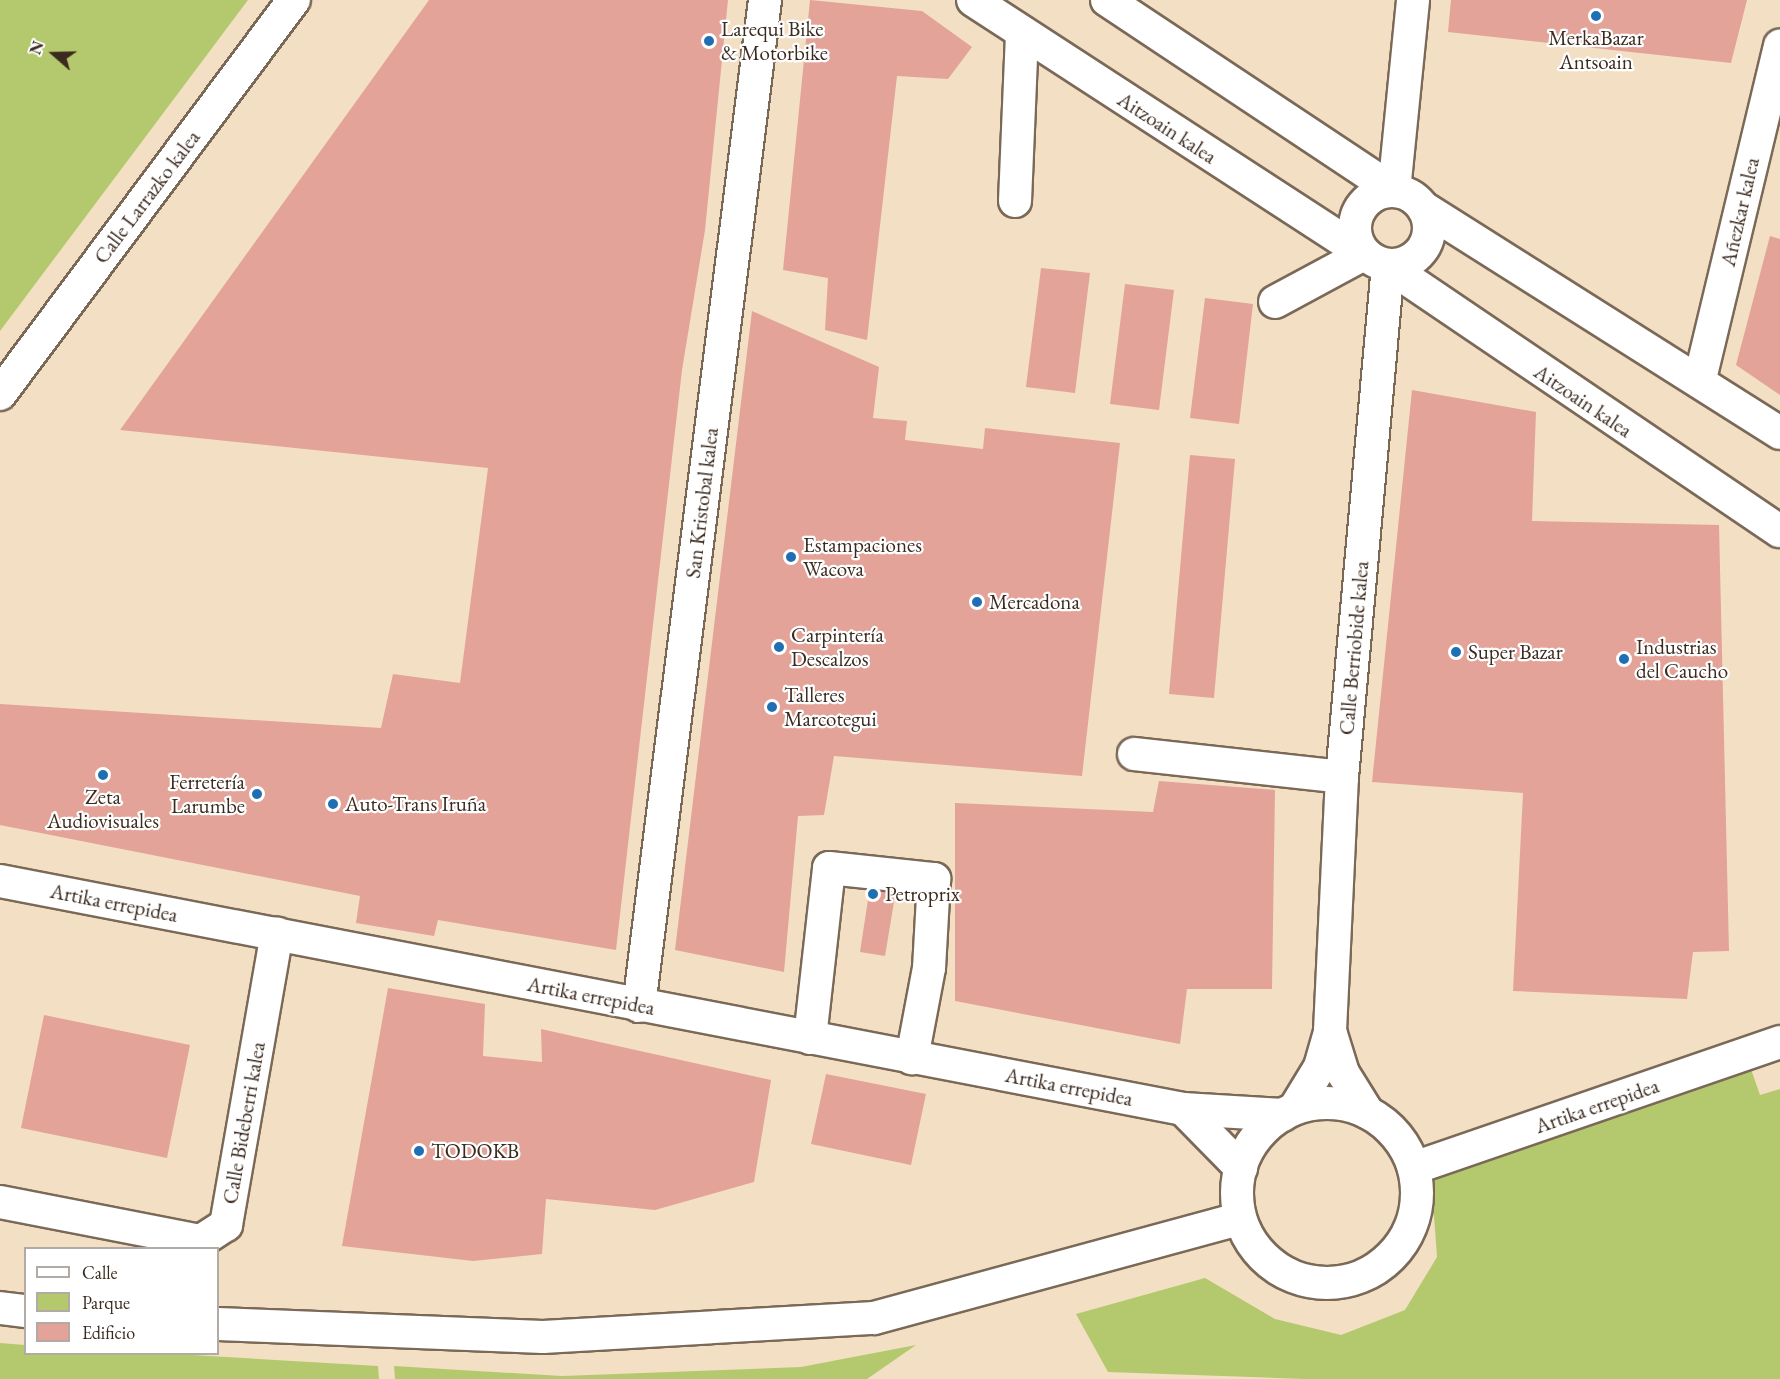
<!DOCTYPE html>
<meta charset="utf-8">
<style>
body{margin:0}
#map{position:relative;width:1780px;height:1379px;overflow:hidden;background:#f3dfc4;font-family:"EB Garamond",serif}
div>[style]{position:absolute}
.green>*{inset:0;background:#b4c96d}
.building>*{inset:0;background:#e3a399}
.roads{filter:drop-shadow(2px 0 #7b6958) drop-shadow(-2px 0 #7b6958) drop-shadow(0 2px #7b6958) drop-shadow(0 -2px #7b6958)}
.minor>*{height:32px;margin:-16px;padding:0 16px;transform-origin:16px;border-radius:16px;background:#fff}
.minor>.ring{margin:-16px;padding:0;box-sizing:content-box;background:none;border:32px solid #fff;border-radius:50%}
.dots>*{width:16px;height:16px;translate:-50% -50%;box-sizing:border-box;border:3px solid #fff;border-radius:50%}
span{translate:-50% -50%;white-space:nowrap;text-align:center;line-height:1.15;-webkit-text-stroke:4.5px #fff;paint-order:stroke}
.poi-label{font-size:21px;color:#3b2a1e}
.left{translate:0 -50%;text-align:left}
.right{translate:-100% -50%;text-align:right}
.street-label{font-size:21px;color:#3b2a1e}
.legend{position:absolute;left:24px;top:1247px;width:195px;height:108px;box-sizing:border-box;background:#fff;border:2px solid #b1aaa5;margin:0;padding:8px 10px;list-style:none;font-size:18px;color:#3b2a1e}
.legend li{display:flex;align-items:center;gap:12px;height:30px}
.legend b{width:30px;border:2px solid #b1aaa5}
.north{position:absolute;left:24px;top:24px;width:60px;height:60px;-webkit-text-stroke:4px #fff;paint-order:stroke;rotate:290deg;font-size:16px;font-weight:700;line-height:24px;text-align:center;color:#3b2a1e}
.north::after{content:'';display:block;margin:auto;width:21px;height:27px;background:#3b2a1e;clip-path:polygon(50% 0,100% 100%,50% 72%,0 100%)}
</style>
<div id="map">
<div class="green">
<i style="clip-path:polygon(0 0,248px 0,0 331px)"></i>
<i style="clip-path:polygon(1746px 1055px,1760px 1095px,1780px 1089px,1780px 1379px,1304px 1379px,1108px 1372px,1076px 1314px,1205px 1278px,1275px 1319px,1341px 1335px,1405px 1310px,1437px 1257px,1434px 1216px,1411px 1169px)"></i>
<i style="clip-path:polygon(0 1343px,25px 1345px,26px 1354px,176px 1354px,378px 1366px,379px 1379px,0 1379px)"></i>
<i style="clip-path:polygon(916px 1345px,867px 1379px,395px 1379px,394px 1366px,562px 1376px,801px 1367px)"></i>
</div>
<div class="building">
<i style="clip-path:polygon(429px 0,728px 0,705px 230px,682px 370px,616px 950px,438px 920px,434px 936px,356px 923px,360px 896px,0 825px,0 704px,381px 728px,393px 674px,460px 683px,488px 468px,120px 430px)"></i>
<i style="clip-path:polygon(810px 0,922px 11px,972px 47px,948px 79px,897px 76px,867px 340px,825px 330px,828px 278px,783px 270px)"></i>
<i style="clip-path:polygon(1451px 0,1747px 0,1731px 63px,1448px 32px)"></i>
<i style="clip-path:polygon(1770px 236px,1780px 239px,1780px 395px,1736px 365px)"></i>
<i style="clip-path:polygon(1041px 268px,1090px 273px,1075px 393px,1026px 387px)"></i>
<i style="clip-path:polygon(1125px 284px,1174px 290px,1159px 410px,1110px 404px)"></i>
<i style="clip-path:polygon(1205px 298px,1253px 304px,1239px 424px,1190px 418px)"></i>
<i style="clip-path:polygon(752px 311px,879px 367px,873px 418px,907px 421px,905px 440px,983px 449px,985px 428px,1120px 443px,1082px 776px,834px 756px,824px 815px,798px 816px,784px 972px,675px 950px)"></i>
<i style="clip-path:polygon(1412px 390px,1536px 412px,1532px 521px,1719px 525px,1729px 951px,1693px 952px,1687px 999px,1513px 991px,1523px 793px,1372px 782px)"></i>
<i style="clip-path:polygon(1190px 455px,1235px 459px,1214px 698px,1169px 694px)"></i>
<i style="clip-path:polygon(1159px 781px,1275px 790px,1272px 989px,1187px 989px,1180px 1044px,955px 1001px,955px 803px,1153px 812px)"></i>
<i style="clip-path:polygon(871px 880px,897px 884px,885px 956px,860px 952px)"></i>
<i style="clip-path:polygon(388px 988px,485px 1004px,483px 1056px,542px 1062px,541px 1029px,771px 1080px,754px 1182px,655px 1210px,546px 1199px,542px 1254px,473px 1261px,342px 1246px)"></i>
<i style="clip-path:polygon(44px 1015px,190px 1045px,167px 1158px,21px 1128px)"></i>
<i style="clip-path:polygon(826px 1074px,926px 1094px,911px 1165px,811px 1144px)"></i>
</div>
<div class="roads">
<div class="minor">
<i style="left:973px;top:0;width:466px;rotate:33deg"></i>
<i style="left:1364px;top:254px;width:101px;rotate:151.7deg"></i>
<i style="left:1107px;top:0;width:345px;rotate:33.6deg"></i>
<i style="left:1394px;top:191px;width:192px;rotate:-84.3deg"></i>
<i class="ring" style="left:1355px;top:191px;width:42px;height:42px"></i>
<i style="left:1015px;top:201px;width:169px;rotate:-87.6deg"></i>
<i style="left:1424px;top:208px;width:421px;rotate:32.3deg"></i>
<i style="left:1700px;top:379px;width:343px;rotate:-76.5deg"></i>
<i style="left:0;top:394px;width:492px;rotate:-53.3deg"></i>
<i style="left:1134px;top:754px;width:209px;rotate:6.3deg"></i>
<i style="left:0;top:881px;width:1205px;rotate:10.91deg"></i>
<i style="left:1183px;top:1109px;width:100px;rotate:3.4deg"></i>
<i style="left:639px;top:1006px;width:1014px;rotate:-82.86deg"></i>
<i style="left:1330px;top:1031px;width:44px;rotate:72.8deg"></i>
<i style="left:1343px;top:1073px;width:47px;rotate:58deg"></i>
<i style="left:810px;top:1038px;width:171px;rotate:-83.6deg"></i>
<i style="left:829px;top:868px;width:106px;rotate:6deg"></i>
<i style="left:934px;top:879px;width:89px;rotate:93.2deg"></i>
<i style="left:929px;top:968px;width:92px;rotate:100.7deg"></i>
<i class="ring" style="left:1237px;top:1103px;width:148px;height:148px"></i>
<i style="left:1295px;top:1108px;width:48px;rotate:-58.6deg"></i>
<i style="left:1320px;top:1067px;width:37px;rotate:-74deg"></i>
<i style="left:1330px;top:1031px;width:254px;rotate:-87.3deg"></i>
<i style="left:1342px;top:777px;width:513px;rotate:-84.86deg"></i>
<i style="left:1388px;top:266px;width:473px;rotate:34.1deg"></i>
<i style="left:1183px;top:1109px;width:83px;rotate:45.5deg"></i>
<i style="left:1414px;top:1168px;width:387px;rotate:-19deg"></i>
<i style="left:0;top:1202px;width:205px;rotate:11deg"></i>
<i style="left:201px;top:1241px;width:30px;rotate:-33deg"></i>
<i style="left:226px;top:1225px;width:296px;rotate:-80.1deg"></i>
<i style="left:0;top:1308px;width:26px;rotate:7deg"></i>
<i style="left:218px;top:1324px;width:325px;rotate:2.3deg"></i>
<i style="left:543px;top:1337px;width:332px;rotate:-3.3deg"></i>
<i style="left:874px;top:1318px;width:377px;rotate:-15.2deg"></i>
</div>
</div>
<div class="dots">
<i style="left:1596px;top:16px;background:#1f6fb2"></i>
<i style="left:709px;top:41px;background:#1f6fb2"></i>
<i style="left:791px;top:557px;background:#1f6fb2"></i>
<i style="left:977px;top:602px;background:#1f6fb2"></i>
<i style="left:779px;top:647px;background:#1f6fb2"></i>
<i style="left:1456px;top:652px;background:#1f6fb2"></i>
<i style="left:1624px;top:659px;background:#1f6fb2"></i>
<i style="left:772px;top:707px;background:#1f6fb2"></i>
<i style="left:103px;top:775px;background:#1f6fb2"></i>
<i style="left:257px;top:794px;background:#1f6fb2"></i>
<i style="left:333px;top:804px;background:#1f6fb2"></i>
<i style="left:873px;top:894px;background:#1f6fb2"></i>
<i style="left:419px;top:1151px;background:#1f6fb2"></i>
</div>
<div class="poi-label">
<span class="left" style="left:721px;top:41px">Larequi Bike<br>&amp; Motorbike</span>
<span style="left:1596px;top:50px">MerkaBazar<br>Antsoain</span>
<span class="left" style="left:803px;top:557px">Estampaciones<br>Wacova</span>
<span class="left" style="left:989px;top:602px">Mercadona</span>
<span class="left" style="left:791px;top:647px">Carpintería<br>Descalzos</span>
<span class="left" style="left:1636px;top:659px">Industrias<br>del Caucho</span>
<span class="left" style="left:1468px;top:652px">Super Bazar</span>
<span class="left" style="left:784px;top:707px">Talleres<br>Marcotegui</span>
<span class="right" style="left:245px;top:794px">Ferretería<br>Larumbe</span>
<span style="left:103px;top:809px">Zeta<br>Audiovisuales</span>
<span class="left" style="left:345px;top:804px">Auto-Trans Iruña</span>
<span class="left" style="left:885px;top:894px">Petroprix</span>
<span class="left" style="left:431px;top:1151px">TODOKB</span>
</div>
<div class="street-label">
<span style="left:1167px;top:128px;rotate:33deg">Aitzoain kalea</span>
<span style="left:147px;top:197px;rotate:-53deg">Calle Larrazko kalea</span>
<span style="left:1740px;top:212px;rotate:-77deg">Añezkar kalea</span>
<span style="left:1583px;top:401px;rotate:34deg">Aitzoain kalea</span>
<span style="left:702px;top:503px;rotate:-83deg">San Kristobal kalea</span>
<span style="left:1354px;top:648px;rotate:-85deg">Calle Berriobide kalea</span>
<span style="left:114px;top:903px;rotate:11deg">Artika errepidea</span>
<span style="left:591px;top:996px;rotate:11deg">Artika errepidea</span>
<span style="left:1069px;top:1087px;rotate:11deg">Artika errepidea</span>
<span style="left:1597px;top:1106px;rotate:-19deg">Artika errepidea</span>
<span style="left:244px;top:1123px;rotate:-80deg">Calle Bideberri kalea</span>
</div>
<ul class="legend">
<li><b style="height:8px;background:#fff"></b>Calle</li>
<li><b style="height:16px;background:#b4c96d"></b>Parque</li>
<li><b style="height:16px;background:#e3a399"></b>Edificio</li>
</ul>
<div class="north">N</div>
</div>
